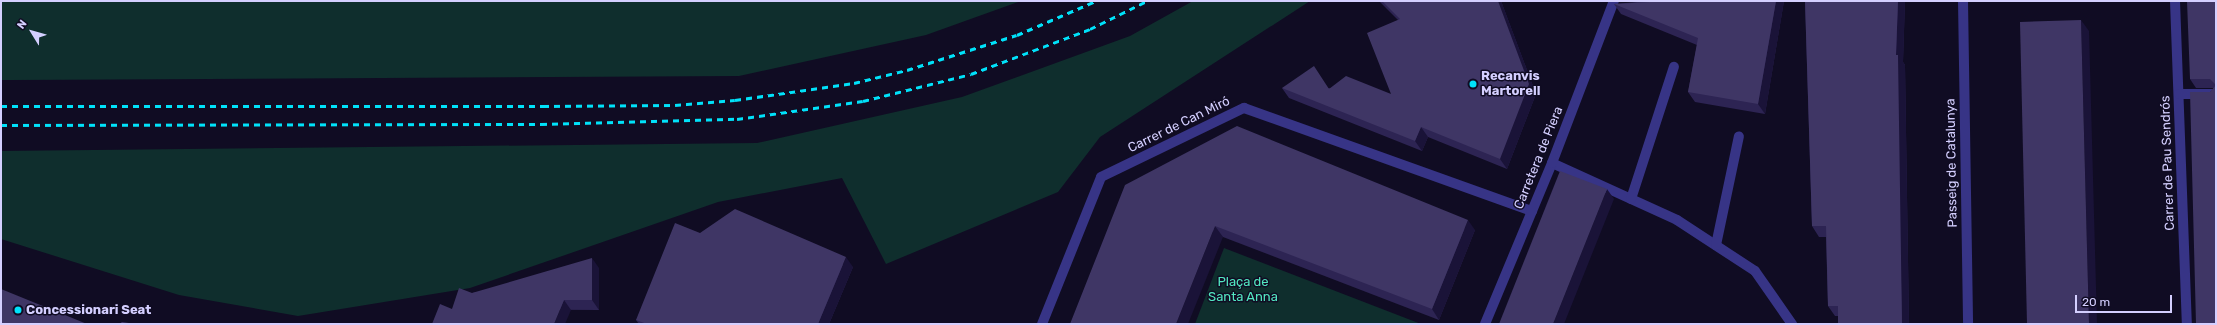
<!DOCTYPE html>
<meta charset="utf-8">
<style>
body{margin:0}
#map{position:relative;width:2217px;height:325px;overflow:hidden;background:#100c23;font-family:Rubik,sans-serif}
div>[style]{position:absolute}
.green>*{inset:0;background:#0f2e2d}
.minor>*{height:10px;margin:-5px;padding:0 5px;transform-origin:5px;border-radius:5px;background:#373486}
.rail>*{height:3px;margin-top:-1.5px;transform-origin:0;background:repeating-linear-gradient(90deg,#00e2fa 0 6px,transparent 0 11px)}
.wall>*{inset:0;background:#2d2453}
.shaded-wall>*{inset:0;background:#1a1338}
.building>*{inset:0;background:#3f3665}
.dots>*{width:11px;height:11px;translate:-50% -50%;box-sizing:border-box;border:2px solid #100c23;border-radius:50%}
span{translate:-50% -50%;white-space:nowrap;text-align:center;line-height:1.15;-webkit-text-stroke:3px #100c23;paint-order:stroke}
.poi-label{font-size:13px;color:#d4cfff;font-weight:700}
.left{translate:0 -50%;text-align:left}
.street-label{font-size:13px;color:#d4cfff}
.park-label{font-size:13px;color:#52e7c1}
.frame{position:absolute;inset:0;border:2px solid #d4cfff;pointer-events:none}
.north{position:absolute;left:12px;top:12px;width:40px;height:40px;-webkit-text-stroke:3px #100c23;paint-order:stroke;rotate:307deg;font-size:11px;font-weight:700;line-height:16px;text-align:center;color:#d4cfff}
.north::after{content:'';display:block;margin:auto;width:14px;height:18px;background:#d4cfff;clip-path:polygon(50% 0,100% 100%,50% 72%,0 100%)}
.scale{position:absolute;left:2075px;top:295px;width:97px;height:18px;box-sizing:border-box;border:2px solid #d4cfff;border-top:0;padding-left:5px;font-size:12px;line-height:14px;white-space:nowrap;color:#d4cfff;-webkit-text-stroke:3px #100c23;paint-order:stroke}
</style>
<div id="map">
<div class="green">
<i style="clip-path:polygon(1px 1px,1021px 1px,926px 35px,739px 76px,13px 80px,1px 80px)"></i>
<i style="clip-path:polygon(1193px 1px,1310px 1px,1100px 137px,1058px 192px,886px 264px,842px 178px,718px 202px,470px 288px,298px 316px,179px 295px,1px 239px,1px 151px,757px 143px,962px 97px,1130px 36px)"></i>
<i style="clip-path:polygon(1224px 248px,1421px 324px,1195px 324px)"></i>
</div>
<div class="minor">
<i style="left:1963px;top:1px;width:323px;rotate:89.1deg"></i>
<i style="left:2175px;top:1px;width:323px;rotate:87.9deg"></i>
<i style="left:2179px;top:94px;width:37px"></i>
<i style="left:1552px;top:163px;width:137px;rotate:24.5deg"></i>
<i style="left:1677px;top:220px;width:93px;rotate:33.2deg"></i>
<i style="left:1755px;top:271px;width:65px;rotate:55.1deg"></i>
<i style="left:1631px;top:199px;width:139px;rotate:-72deg"></i>
<i style="left:1716px;top:245px;width:111px;rotate:-78.1deg"></i>
<i style="left:1042px;top:324px;width:158px;rotate:-68.1deg"></i>
<i style="left:1101px;top:177px;width:159px;rotate:-25.8deg"></i>
<i style="left:1244px;top:108px;width:306px;rotate:19.7deg"></i>
<i style="left:1485px;top:324px;width:174px;rotate:-67.4deg"></i>
<i style="left:1552px;top:163px;width:173px;rotate:-69.1deg"></i>
</div>
<div class="rail">
<i style="left:1px;top:106px;width:542px"></i>
<i style="left:543px;top:106px;width:132px;rotate:-0.4deg"></i>
<i style="left:675px;top:105px;width:60px;rotate:-4.8deg"></i>
<i style="left:735px;top:100px;width:120px;rotate:-8.1deg"></i>
<i style="left:854px;top:83px;width:55px;rotate:-13.8deg"></i>
<i style="left:907px;top:70px;width:115px;rotate:-17.7deg"></i>
<i style="left:1017px;top:35px;width:86px;rotate:-23.3deg"></i>
<i style="left:1px;top:125px;width:540px;rotate:-0.11deg"></i>
<i style="left:541px;top:124px;width:196px;rotate:-1.5deg"></i>
<i style="left:737px;top:119px;width:127px;rotate:-8.1deg"></i>
<i style="left:863px;top:101px;width:111px;rotate:-14deg"></i>
<i style="left:971px;top:74px;width:127px;rotate:-20.7deg"></i>
<i style="left:1090px;top:29px;width:64px;rotate:-26.2deg"></i>
</div>
<div class="wall">
<i style="clip-path:polygon(1379px 1px,1501px 1px,1536px 94px,1507px 169px,1428px 137px,1422px 151px,1289px 98px,1282px 88px,1329px 88px,1391px 94px,1398px 20px)"></i>
<i style="clip-path:polygon(1636px 1px,1784px 1px,1765px 114px,1695px 102px,1688px 92px,1697px 45px,1621px 14px,1614px 4px,1637px 2px)"></i>
<i style="clip-path:polygon(1805px 1px,1905px 1px,1903px 62px,1905px 65px,1909px 324px,1838px 324px,1838px 316px,1835px 316px,1828px 306px,1826px 237px,1819px 237px,1812px 226px)"></i>
<i style="clip-path:polygon(2216px 1px,2216px 324px,2210px 92px,2214px 88px,2196px 88px,2190px 79px)"></i>
<i style="clip-path:polygon(1125px 185px,1475px 230px,1439px 320px,1223px 237px)"></i>
<i style="clip-path:polygon(700px 233px,853px 267px,829px 324px,639px 324px,636px 320px)"></i>
<i style="clip-path:polygon(599px 268px,599px 310px,452px 309px,472px 293px)"></i>
</div>
<div class="shaded-wall">
<i style="clip-path:polygon(1498px 1px,1501px 1px,1536px 94px,1507px 169px,1500px 159px)"></i>
<i style="clip-path:polygon(1776px 1px,1784px 1px,1765px 114px,1758px 104px)"></i>
<i style="clip-path:polygon(1898px 1px,1905px 1px,1903px 62px,1905px 65px,1909px 324px,1902px 324px,1896px 55px)"></i>
<i style="clip-path:polygon(2081px 20px,2089px 31px,2097px 324px,2089px 324px)"></i>
<i style="clip-path:polygon(1421px 127px,1428px 137px,1422px 151px,1415px 141px)"></i>
<i style="clip-path:polygon(1607px 189px,1614px 199px,1564px 324px,1553px 324px)"></i>
<i style="clip-path:polygon(1468px 220px,1475px 230px,1439px 320px,1432px 309px)"></i>
<i style="clip-path:polygon(1215px 226px,1223px 237px,1188px 324px,1176px 324px)"></i>
<i style="clip-path:polygon(846px 257px,853px 267px,829px 324px,818px 324px)"></i>
<i style="clip-path:polygon(592px 258px,599px 268px,599px 310px,592px 300px)"></i>
<i style="clip-path:polygon(564px 300px,571px 310px,565px 324px,554px 324px)"></i>
</div>
<div class="building">
<i style="clip-path:polygon(1382px 1px,1498px 1px,1529px 84px,1500px 159px,1421px 127px,1415px 141px,1282px 88px,1314px 66px,1329px 89px,1346px 76px,1391px 94px,1367px 33px,1400px 19px)"></i>
<i style="clip-path:polygon(1648px 1px,1776px 1px,1758px 104px,1688px 92px,1698px 38px,1614px 4px,1650px 2px)"></i>
<i style="clip-path:polygon(1805px 1px,1898px 1px,1896px 55px,1898px 55px,1902px 324px,1838px 324px,1838px 306px,1828px 306px,1826px 226px,1812px 226px)"></i>
<i style="clip-path:polygon(2187px 1px,2216px 1px,2216px 85px,2210px 79px,2190px 79px)"></i>
<i style="clip-path:polygon(2081px 20px,2089px 324px,2027px 324px,2020px 22px)"></i>
<i style="clip-path:polygon(2216px 85px,2216px 324px,2196px 324px,2190px 92px,2210px 92px)"></i>
<i style="clip-path:polygon(1237px 126px,1468px 220px,1432px 309px,1215px 226px,1176px 324px,1070px 324px,1125px 185px)"></i>
<i style="clip-path:polygon(1560px 171px,1607px 189px,1553px 324px,1499px 324px)"></i>
<i style="clip-path:polygon(735px 209px,846px 257px,818px 324px,647px 324px,636px 320px,675px 223px,700px 233px)"></i>
<i style="clip-path:polygon(592px 258px,592px 300px,564px 300px,554px 324px,432px 324px,440px 304px,452px 309px,459px 288px,472px 293px)"></i>
<i style="clip-path:polygon(1px 289px,87px 324px,1px 324px)"></i>
<i style="clip-path:polygon(122px 322px,136px 324px,119px 324px)"></i>
</div>
<div class="dots">
<i style="left:1473px;top:84px;background:#00e2fa"></i>
<i style="left:18px;top:310px;background:#00e2fa"></i>
</div>
<div class="poi-label">
<span class="left" style="left:1481px;top:84px">Recanvis<br>Martorell</span>
<span class="left" style="left:26px;top:310px">Concessionari Seat</span>
</div>
<div class="street-label">
<span style="left:1179px;top:125px;rotate:-26deg">Carrer de Can Miró</span>
<span style="left:1539px;top:158px;rotate:-68deg">Carretera de Piera</span>
<span style="left:1952px;top:163px;rotate:-91deg">Passeig de Catalunya</span>
<span style="left:2168px;top:163px;rotate:-92deg">Carrer de Pau Sendrós</span>
</div>
<div class="park-label">
<span style="left:1243px;top:290px">Plaça de<br>Santa Anna</span>
</div>
<div class="frame"></div>
<div class="north">N</div>
<div class="scale">20 m</div>
</div>
